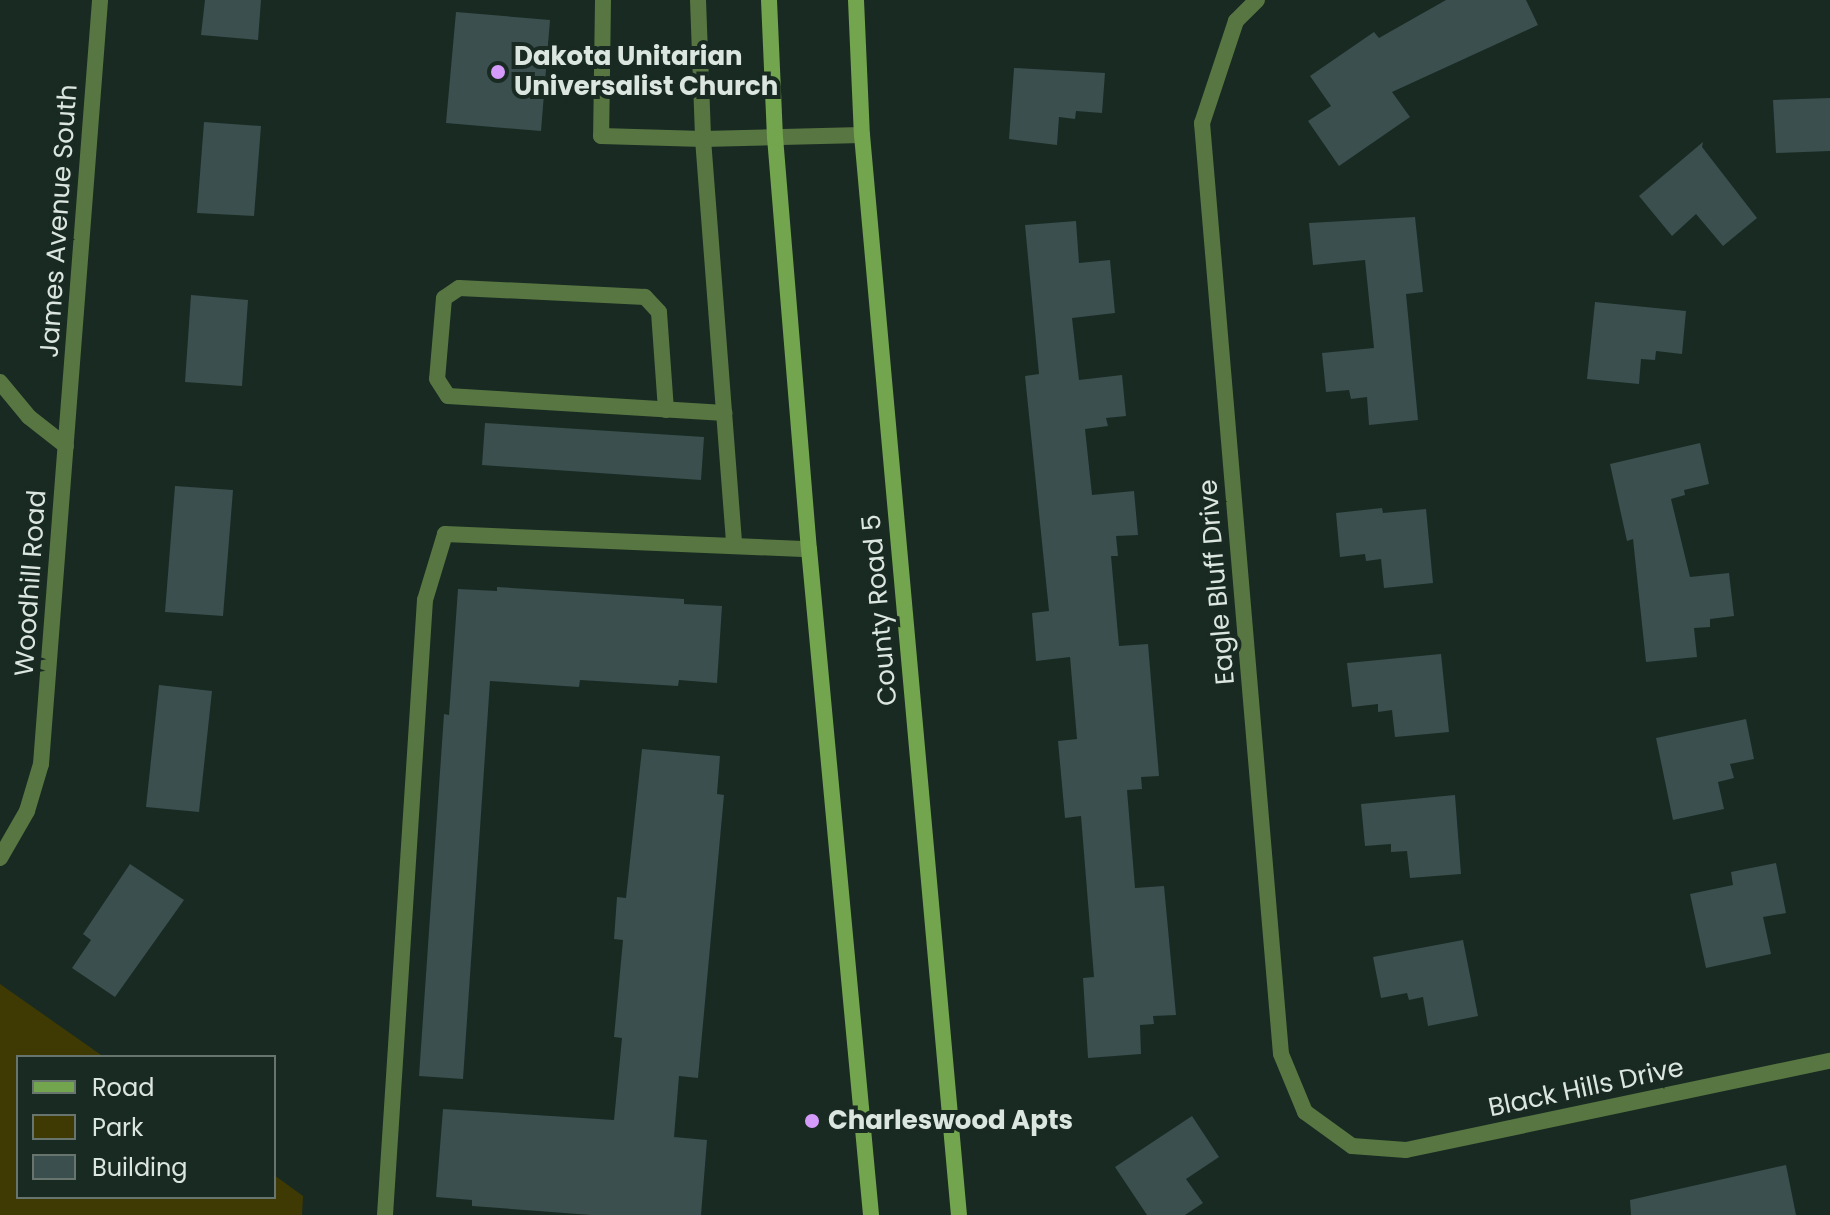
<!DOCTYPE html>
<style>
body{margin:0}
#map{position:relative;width:1830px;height:1215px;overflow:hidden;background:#192a22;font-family:Poppins,sans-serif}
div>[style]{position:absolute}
.green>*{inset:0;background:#3f3a03}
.building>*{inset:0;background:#3a4f4e}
.lane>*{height:16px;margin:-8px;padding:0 8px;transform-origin:8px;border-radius:8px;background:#587642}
.street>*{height:16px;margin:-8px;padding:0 8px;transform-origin:8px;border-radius:8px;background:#587642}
.secondary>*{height:16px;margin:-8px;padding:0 8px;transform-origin:8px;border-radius:8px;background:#73a44e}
.dots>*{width:22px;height:22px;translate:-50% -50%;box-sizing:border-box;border:4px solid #192a22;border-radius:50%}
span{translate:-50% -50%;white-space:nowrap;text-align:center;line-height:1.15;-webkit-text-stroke:8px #192a22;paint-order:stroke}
.poi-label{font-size:26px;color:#dce6e0;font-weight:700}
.left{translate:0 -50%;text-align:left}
.street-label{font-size:26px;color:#dce6e0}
.legend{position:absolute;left:16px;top:1055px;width:260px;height:144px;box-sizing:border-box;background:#192a22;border:2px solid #67756e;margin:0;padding:10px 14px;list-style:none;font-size:24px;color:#dce6e0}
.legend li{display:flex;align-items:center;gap:16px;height:40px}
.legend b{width:40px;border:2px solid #67756e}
</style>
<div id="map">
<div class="green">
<i style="clip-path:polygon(0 984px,104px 1057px,18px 1057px,18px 1197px,274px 1197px,274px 1175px,303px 1196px,302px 1215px,0 1215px)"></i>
</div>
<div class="building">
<i style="clip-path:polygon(205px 0,261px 0,258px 40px,201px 35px)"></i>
<i style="clip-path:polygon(1446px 0,1526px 0,1538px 25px,1392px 92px,1410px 117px,1339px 166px,1308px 121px,1331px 106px,1310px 76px,1374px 32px,1379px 38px)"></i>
<i style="clip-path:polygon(456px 12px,550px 20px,541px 131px,446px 123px)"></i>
<i style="clip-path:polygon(1014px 68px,1105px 73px,1102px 113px,1076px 111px,1075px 119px,1059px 117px,1057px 145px,1009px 139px)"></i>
<i style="clip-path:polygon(1830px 98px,1830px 151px,1776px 153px,1773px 100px)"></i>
<i style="clip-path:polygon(204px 122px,261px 126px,254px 216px,197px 213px)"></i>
<i style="clip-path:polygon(1703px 142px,1702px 147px,1757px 218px,1723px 246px,1696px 214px,1672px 236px,1639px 196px)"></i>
<i style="clip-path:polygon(1415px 217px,1423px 292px,1406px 294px,1418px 420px,1369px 425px,1367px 397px,1351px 399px,1349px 390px,1326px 392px,1322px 353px,1374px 348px,1365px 260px,1313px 265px,1309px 223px)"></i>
<i style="clip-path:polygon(1076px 221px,1079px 263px,1110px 260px,1115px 313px,1072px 318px,1079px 380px,1122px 375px,1126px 416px,1106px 418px,1108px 426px,1085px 429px,1092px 495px,1134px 491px,1138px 535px,1116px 536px,1118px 556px,1111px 556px,1119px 646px,1148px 644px,1159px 776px,1141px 777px,1142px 789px,1127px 790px,1135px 888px,1164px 886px,1176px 1015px,1153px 1016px,1154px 1024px,1140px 1025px,1141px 1054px,1088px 1058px,1083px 978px,1094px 977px,1081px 816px,1065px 818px,1058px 741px,1077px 739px,1070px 657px,1036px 661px,1032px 613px,1049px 611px,1025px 376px,1039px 374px,1025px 225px)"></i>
<i style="clip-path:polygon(191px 295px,248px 300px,242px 386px,185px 382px)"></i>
<i style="clip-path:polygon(1595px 302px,1686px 311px,1682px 354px,1656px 351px,1655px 360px,1641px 359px,1639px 384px,1587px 379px)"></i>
<i style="clip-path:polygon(485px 423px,704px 437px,701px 480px,482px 465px)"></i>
<i style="clip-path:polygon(1700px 443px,1709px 484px,1684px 490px,1685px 495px,1671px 499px,1690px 577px,1729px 573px,1734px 616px,1710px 619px,1710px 627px,1694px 628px,1697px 657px,1646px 662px,1633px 539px,1627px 541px,1610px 464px)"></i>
<i style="clip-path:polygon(175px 486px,233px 490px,223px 616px,165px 612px)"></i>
<i style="clip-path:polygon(1382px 508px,1383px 513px,1426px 509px,1433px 583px,1384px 588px,1381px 559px,1366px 561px,1365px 554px,1340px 557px,1336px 513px)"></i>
<i style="clip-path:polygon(497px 587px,684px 599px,684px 604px,722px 606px,717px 683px,679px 680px,678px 686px,580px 680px,579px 687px,490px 681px,463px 1079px,419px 1076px,444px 714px,449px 715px,458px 589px,497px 591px)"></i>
<i style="clip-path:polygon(1441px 654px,1449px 732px,1395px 737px,1392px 710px,1378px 712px,1378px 704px,1352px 707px,1347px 663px)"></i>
<i style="clip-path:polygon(159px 685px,212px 691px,199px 812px,146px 807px)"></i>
<i style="clip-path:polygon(1746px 719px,1754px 759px,1730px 764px,1734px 778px,1718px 782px,1724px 809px,1673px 820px,1656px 738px)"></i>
<i style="clip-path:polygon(642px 749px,720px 756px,717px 794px,724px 795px,698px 1078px,679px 1076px,674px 1137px,707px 1140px,701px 1215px,591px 1215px,472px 1206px,472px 1200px,436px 1197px,443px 1109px,614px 1120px,622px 1038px,614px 1037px,623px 940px,614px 939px,617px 897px,626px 898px)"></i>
<i style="clip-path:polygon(1455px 795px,1461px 874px,1410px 878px,1407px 851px,1391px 852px,1391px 844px,1365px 846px,1361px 804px)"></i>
<i style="clip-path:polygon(1776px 863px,1786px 913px,1763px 917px,1771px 954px,1706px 968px,1690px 894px,1733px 885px,1731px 872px)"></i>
<i style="clip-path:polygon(130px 864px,184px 900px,115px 997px,72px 968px,91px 940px,83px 934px)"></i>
<i style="clip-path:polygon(1463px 940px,1478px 1016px,1428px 1026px,1423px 997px,1409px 1000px,1407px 993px,1381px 998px,1373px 957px)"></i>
<i style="clip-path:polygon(1192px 1116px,1219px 1157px,1186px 1179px,1203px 1203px,1185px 1215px,1147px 1215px,1115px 1167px)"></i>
<i style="clip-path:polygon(1786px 1165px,1796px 1215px,1631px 1215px,1630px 1200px)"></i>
</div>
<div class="lane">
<i style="left:603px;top:0;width:136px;rotate:90.8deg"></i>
<i style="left:601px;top:136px;width:102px;rotate:1.7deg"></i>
<i style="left:703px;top:139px;width:159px;rotate:-1.4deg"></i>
<i style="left:698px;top:0;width:139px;rotate:87.9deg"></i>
<i style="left:703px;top:139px;width:408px;rotate:85.6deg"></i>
<i style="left:666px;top:410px;width:98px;rotate:-94.1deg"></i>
<i style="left:659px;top:312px;width:21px;rotate:-133deg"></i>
<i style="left:645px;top:297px;width:186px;rotate:-177.2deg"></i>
<i style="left:459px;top:288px;width:18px;rotate:146deg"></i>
<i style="left:444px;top:298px;width:81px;rotate:94.9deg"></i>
<i style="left:437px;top:379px;width:20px;rotate:57deg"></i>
<i style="left:448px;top:396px;width:277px;rotate:3.5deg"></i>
<i style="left:385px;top:1215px;width:616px;rotate:-86.28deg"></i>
<i style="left:425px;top:600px;width:69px;rotate:-73.1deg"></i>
<i style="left:445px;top:534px;width:364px;rotate:2.4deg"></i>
</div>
<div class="street">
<i style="left:1257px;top:0;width:30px;rotate:135deg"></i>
<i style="left:1236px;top:21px;width:108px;rotate:108.4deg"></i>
<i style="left:1202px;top:123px;width:934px;rotate:85.15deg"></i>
<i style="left:1281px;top:1054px;width:63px;rotate:67.5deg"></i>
<i style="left:1305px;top:1112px;width:58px;rotate:35.9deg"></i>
<i style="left:1352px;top:1146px;width:54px;rotate:4.2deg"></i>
<i style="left:1406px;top:1150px;width:433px;rotate:-11.9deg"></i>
<i style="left:0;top:382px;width:45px;rotate:50.4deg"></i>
<i style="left:29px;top:417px;width:47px;rotate:38.1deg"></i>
<i style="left:0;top:858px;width:54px;rotate:-60.1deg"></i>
<i style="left:27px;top:811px;width:49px;rotate:-73.4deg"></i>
<i style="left:41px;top:764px;width:766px;rotate:-85.58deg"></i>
</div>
<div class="secondary">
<i style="left:769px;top:0;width:137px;rotate:87.5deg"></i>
<i style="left:775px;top:137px;width:413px;rotate:85.3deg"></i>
<i style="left:809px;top:549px;width:669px;rotate:84.68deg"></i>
<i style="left:856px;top:0;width:135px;rotate:87.5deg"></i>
<i style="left:862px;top:135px;width:1084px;rotate:84.87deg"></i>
</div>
<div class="dots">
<i style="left:498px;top:72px;background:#d59bfb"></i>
<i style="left:812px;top:1121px;background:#d59bfb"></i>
</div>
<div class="poi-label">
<span class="left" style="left:514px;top:72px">Dakota Unitarian<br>Universalist Church</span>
<span class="left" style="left:828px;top:1121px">Charleswood Apts</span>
</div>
<div class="street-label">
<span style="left:59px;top:221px;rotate:-86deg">James Avenue South</span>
<span style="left:1217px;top:582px;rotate:-95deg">Eagle Bluff Drive</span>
<span style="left:31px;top:583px;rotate:-86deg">Woodhill Road</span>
<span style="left:880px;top:610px;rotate:-95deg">County Road 5</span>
<span style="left:1586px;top:1088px;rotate:-12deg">Black Hills Drive</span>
</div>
<ul class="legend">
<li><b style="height:10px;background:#73a44e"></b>Road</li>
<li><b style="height:22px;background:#3f3a03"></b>Park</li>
<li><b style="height:22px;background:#3a4f4e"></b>Building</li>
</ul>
</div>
